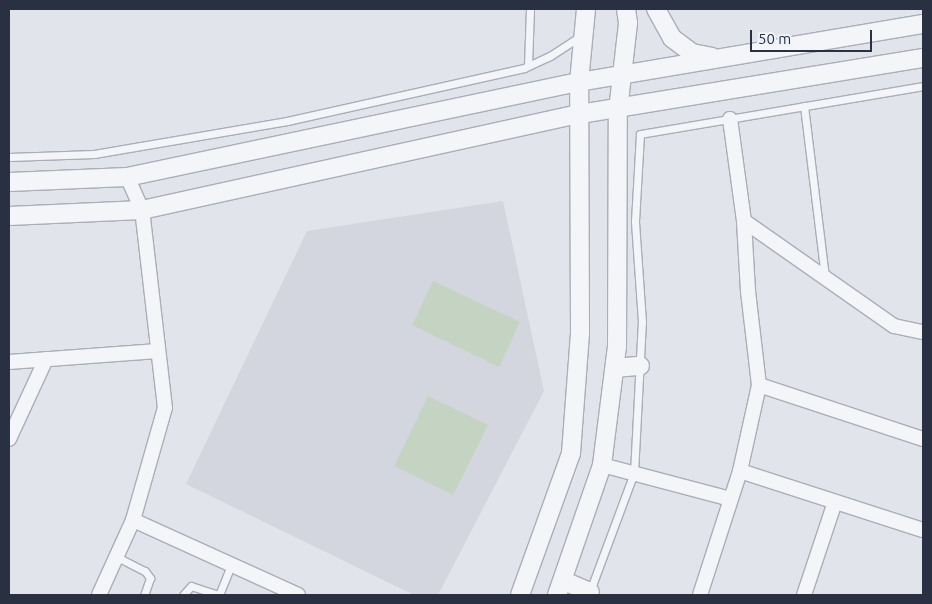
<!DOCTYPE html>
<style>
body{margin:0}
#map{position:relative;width:932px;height:604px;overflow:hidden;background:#e1e4ea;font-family:Ubuntu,sans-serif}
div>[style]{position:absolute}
.built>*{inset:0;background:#d3d6df}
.green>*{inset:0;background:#c5d4c2}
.roads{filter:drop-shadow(1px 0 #aaaeb8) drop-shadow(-1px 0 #aaaeb8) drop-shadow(0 1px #aaaeb8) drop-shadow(0 -1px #aaaeb8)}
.service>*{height:7px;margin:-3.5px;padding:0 3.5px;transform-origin:3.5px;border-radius:3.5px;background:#f4f5f8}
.minor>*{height:14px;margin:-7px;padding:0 7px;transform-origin:7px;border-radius:7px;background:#f4f5f8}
.tertiary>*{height:18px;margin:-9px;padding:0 9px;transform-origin:9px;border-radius:9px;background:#f4f5f8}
span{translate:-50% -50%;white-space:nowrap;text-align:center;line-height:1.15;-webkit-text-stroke:4px #f0f3f7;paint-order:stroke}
.frame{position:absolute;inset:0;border:10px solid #293042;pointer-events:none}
.scale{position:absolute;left:750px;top:30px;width:122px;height:22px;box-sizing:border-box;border:2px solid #293042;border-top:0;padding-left:6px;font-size:15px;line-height:18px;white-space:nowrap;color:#293042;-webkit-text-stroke:4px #f0f3f7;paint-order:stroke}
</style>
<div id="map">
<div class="built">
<i style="clip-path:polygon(503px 201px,544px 391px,438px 595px,414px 595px,186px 484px,307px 231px)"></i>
</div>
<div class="green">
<i style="clip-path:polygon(433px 281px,520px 322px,499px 367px,412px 325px)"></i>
<i style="clip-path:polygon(428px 396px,488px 425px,453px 495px,394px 466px)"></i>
</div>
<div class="roads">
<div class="service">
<i style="left:528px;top:66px;width:57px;rotate:-88deg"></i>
<i style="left:804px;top:106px;width:172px;rotate:83deg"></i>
<i style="left:9px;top:157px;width:85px;rotate:-2deg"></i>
<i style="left:94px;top:154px;width:196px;rotate:-9.7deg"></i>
<i style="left:287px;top:121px;width:243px;rotate:-12.6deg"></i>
<i style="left:524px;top:68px;width:29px;rotate:-25deg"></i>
<i style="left:550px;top:56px;width:38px;rotate:-33deg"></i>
<i style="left:117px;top:557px;width:31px;rotate:27deg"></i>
<i style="left:145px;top:571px;width:9px;rotate:54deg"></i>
<i style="left:150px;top:578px;width:18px;rotate:109deg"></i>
<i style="left:590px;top:591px;width:126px;rotate:-69.6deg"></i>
<i style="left:634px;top:473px;width:151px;rotate:-87deg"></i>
<i style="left:642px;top:322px;width:101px;rotate:-94deg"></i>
<i style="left:635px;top:221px;width:87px;rotate:-86.7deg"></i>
<i style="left:640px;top:134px;width:287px;rotate:-9.6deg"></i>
<i style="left:183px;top:595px;width:12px;rotate:-48deg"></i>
<i style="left:191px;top:586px;width:29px;rotate:18deg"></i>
<i style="left:219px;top:595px;width:32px;rotate:-68deg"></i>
</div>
<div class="minor">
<i style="left:744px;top:221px;width:183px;rotate:35deg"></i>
<i style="left:894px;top:326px;width:30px;rotate:12deg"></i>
<i style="left:9px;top:362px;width:149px;rotate:-4.2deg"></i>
<i style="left:759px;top:385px;width:173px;rotate:18.2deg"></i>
<i style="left:9px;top:439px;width:88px;rotate:-65.2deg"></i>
<i style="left:602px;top:465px;width:133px;rotate:14.8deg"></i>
<i style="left:740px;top:471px;width:192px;rotate:17.9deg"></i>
<i style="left:133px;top:520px;width:181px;rotate:24.4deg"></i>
<i style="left:99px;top:595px;width:82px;rotate:-65.6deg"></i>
<i style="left:133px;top:520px;width:116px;rotate:-74.1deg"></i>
<i style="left:165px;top:408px;width:199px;rotate:-96.6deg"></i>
<i style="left:142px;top:210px;width:36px;rotate:-114deg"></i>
<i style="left:700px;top:595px;width:130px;rotate:-72.1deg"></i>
<i style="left:740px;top:471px;width:88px;rotate:-77.5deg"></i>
<i style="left:759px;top:385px;width:95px;rotate:-96.7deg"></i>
<i style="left:748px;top:291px;width:70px;rotate:-93.3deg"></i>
<i style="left:744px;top:221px;width:103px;rotate:-97.8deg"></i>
<i style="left:804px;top:595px;width:98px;rotate:-71.6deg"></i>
</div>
<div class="tertiary">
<i style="left:656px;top:9px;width:33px;rotate:61deg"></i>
<i style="left:672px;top:38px;width:25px;rotate:37deg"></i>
<i style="left:692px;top:53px;width:20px;rotate:11deg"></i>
<i style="left:9px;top:182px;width:118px;rotate:-2.4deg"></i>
<i style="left:127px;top:177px;width:462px;rotate:-11.9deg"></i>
<i style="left:579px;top:82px;width:349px;rotate:-9.6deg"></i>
<i style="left:9px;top:216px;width:133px;rotate:-2.6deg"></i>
<i style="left:142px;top:210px;width:448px;rotate:-12.4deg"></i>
<i style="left:580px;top:114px;width:348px;rotate:-9.3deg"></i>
<i style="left:615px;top:368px;width:25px;rotate:-5deg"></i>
<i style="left:564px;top:581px;width:28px;rotate:23deg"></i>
<i style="left:520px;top:595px;width:151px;rotate:-70.2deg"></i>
<i style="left:571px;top:453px;width:120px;rotate:-85.7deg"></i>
<i style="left:580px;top:333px;width:251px;rotate:-90.2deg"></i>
<i style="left:579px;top:82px;width:73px;rotate:-84.5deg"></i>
<i style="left:557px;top:595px;width:138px;rotate:-70.9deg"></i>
<i style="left:602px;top:465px;width:119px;rotate:-82.8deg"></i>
<i style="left:617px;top:347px;width:237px;rotate:-89.8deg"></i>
<i style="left:618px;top:110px;width:88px;rotate:-83.4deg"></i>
<i style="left:628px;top:23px;width:14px;rotate:-98deg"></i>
</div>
</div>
<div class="frame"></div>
<div class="scale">50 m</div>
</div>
